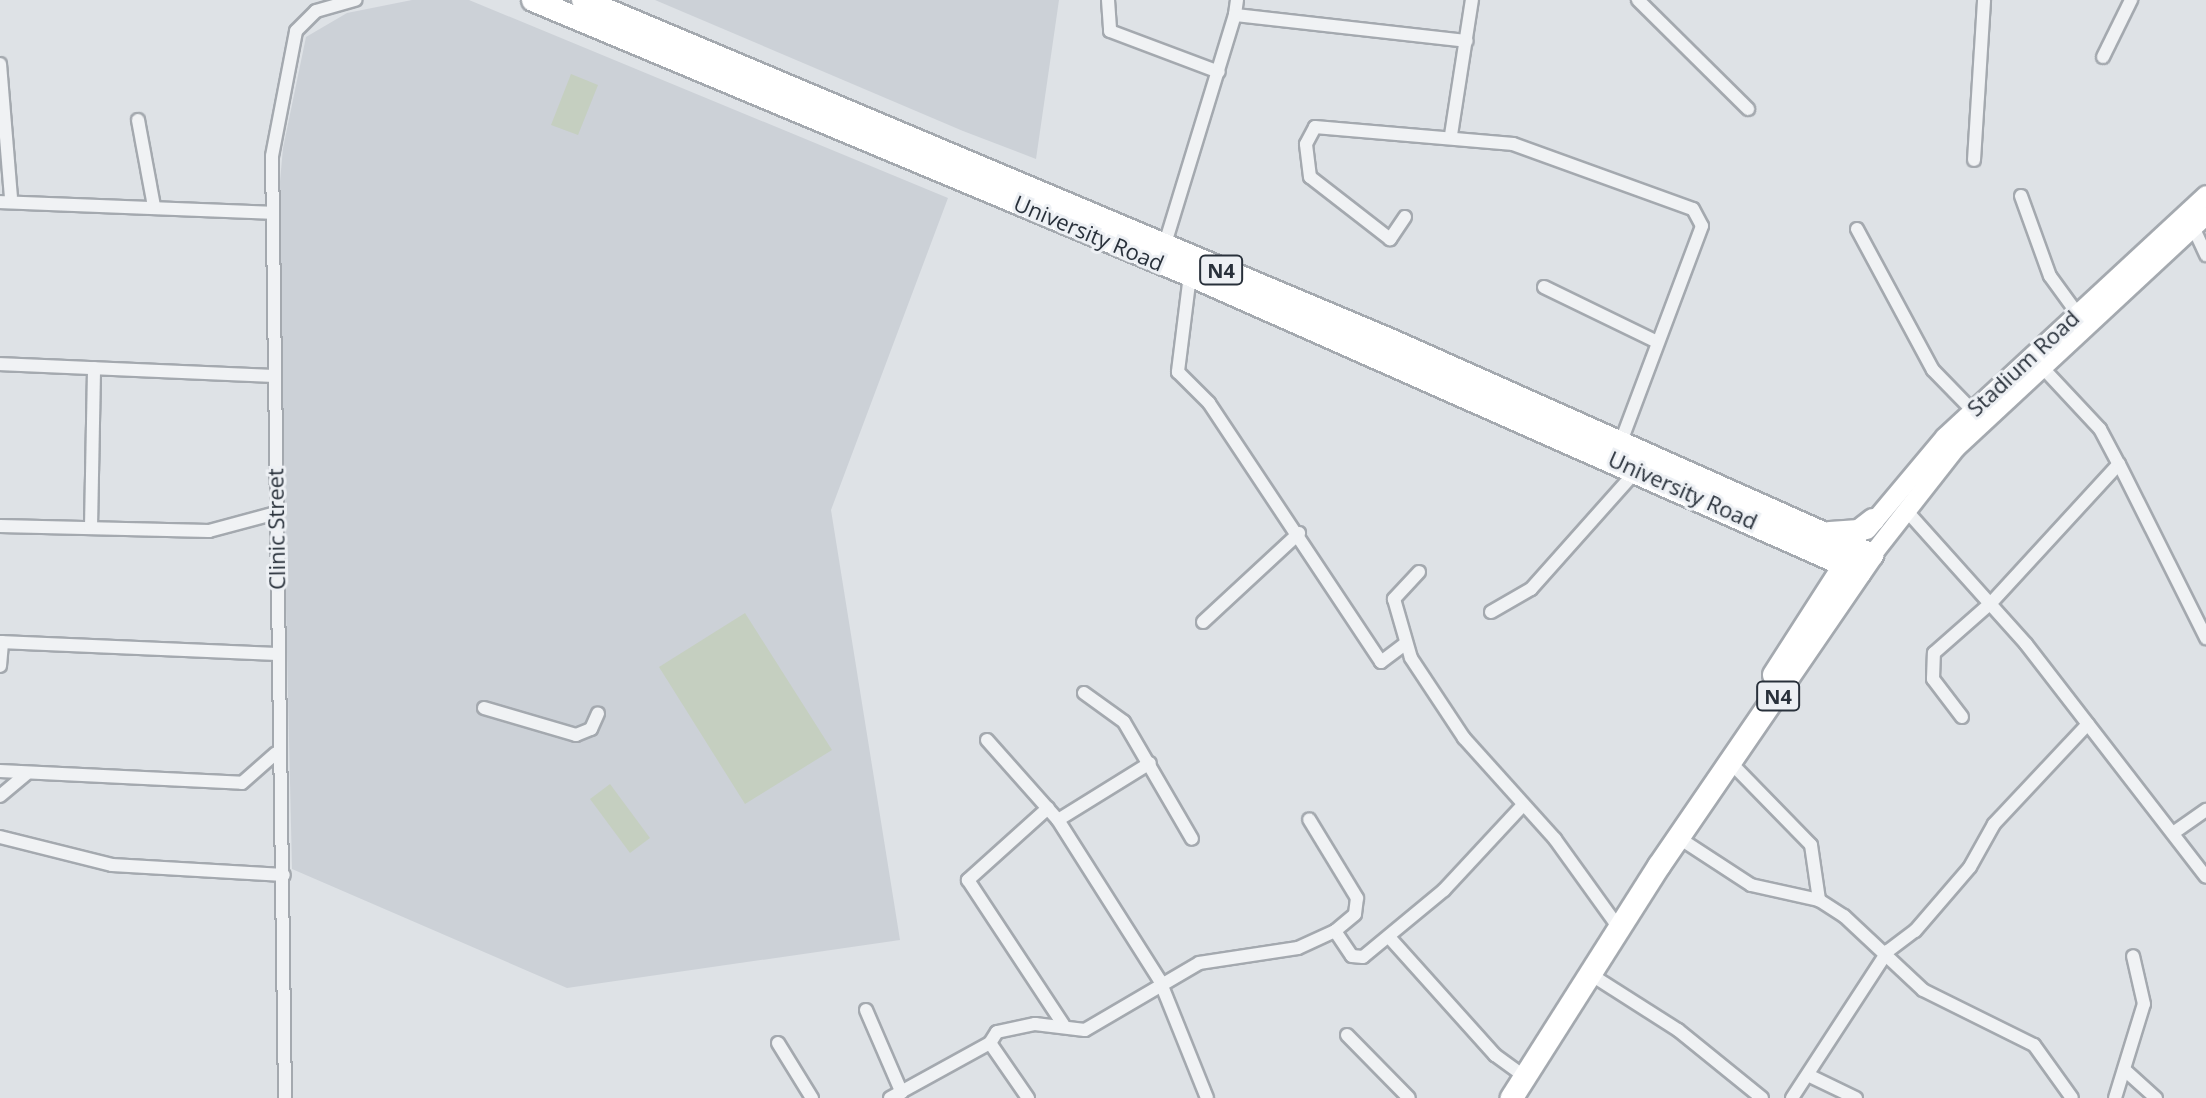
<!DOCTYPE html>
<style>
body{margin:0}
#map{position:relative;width:2206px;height:1098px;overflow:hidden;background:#dee2e6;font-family:"Open Sans",sans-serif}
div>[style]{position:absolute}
.built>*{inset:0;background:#ccd1d7}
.green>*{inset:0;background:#c5cfc0}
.roads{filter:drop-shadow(2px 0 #a4a9af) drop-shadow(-2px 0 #a4a9af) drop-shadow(0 2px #a4a9af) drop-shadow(0 -2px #a4a9af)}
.street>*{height:12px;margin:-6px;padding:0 6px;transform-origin:6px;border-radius:6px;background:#f0f2f4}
.primary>*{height:18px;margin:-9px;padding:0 9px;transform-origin:9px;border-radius:9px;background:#fff}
.highway>*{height:22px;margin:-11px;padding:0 11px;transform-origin:11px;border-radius:11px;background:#fff}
span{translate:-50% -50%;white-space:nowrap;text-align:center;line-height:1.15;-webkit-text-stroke:6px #edf0f4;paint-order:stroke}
.shield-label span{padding:2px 6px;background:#edf0f4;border:2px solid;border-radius:6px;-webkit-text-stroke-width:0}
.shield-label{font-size:20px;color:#29313b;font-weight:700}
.street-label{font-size:22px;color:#29313b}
</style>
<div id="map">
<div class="built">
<i style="clip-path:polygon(412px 0,469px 0,948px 198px,831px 510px,900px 940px,567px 988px,292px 869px,277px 215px,283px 148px,306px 37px,347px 13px)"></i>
<i style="clip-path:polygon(655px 0,1059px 0,1036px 159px,963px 131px)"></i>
</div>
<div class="green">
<i style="clip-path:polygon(571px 74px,598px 85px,578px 135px,551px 125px)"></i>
<i style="clip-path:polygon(745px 613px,832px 750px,745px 804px,659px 667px)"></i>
<i style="clip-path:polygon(610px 784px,650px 838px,630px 853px,590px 799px)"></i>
</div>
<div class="roads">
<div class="street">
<i style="left:1108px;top:0;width:31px;rotate:86deg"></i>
<i style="left:1110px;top:31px;width:116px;rotate:20.6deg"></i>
<i style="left:1237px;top:0;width:15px;rotate:98deg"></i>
<i style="left:1235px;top:15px;width:233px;rotate:6.4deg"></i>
<i style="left:1638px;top:0;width:155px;rotate:44.7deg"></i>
<i style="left:2103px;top:57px;width:64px;rotate:-63.8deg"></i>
<i style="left:0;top:64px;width:133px;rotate:85.3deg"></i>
<i style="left:138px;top:120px;width:87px;rotate:79.5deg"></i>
<i style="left:1451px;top:135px;width:137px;rotate:-81.2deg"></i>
<i style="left:1974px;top:160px;width:160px;rotate:-86.4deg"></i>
<i style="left:2021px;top:196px;width:85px;rotate:70.1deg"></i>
<i style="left:2050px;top:276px;width:46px;rotate:53.9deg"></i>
<i style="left:0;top:202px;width:271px;rotate:2.3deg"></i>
<i style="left:1405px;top:217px;width:27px;rotate:124deg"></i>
<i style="left:1390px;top:239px;width:101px;rotate:-142.2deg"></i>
<i style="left:1310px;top:177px;width:33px;rotate:-97deg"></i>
<i style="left:1306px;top:144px;width:19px;rotate:-62deg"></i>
<i style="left:1315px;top:127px;width:199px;rotate:4.9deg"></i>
<i style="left:1513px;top:144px;width:191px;rotate:19.9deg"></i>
<i style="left:1693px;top:209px;width:19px;rotate:62deg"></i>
<i style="left:1702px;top:226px;width:230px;rotate:110.6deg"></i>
<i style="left:1857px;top:229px;width:160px;rotate:61.7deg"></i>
<i style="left:1933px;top:370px;width:56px;rotate:45.7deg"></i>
<i style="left:2194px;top:229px;width:29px;rotate:65deg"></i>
<i style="left:1164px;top:247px;width:243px;rotate:-73deg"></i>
<i style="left:1190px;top:275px;width:98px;rotate:97.1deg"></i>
<i style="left:1178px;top:372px;width:44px;rotate:45deg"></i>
<i style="left:1209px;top:403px;width:311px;rotate:56.4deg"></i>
<i style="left:1381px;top:662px;width:31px;rotate:-37deg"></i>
<i style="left:1544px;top:287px;width:121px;rotate:25.9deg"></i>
<i style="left:0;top:364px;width:274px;rotate:2.5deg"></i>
<i style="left:2042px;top:367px;width:85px;rotate:46.9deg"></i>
<i style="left:2100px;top:429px;width:40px;rotate:62deg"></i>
<i style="left:1905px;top:509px;width:181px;rotate:48.1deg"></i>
<i style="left:2026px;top:644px;width:294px;rotate:52.3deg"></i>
<i style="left:0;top:526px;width:209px;rotate:1.4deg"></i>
<i style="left:209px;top:531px;width:69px;rotate:-15deg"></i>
<i style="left:91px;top:527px;width:159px;rotate:-88.9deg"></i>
<i style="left:1419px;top:572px;width:37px;rotate:133deg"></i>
<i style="left:1394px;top:599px;width:61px;rotate:73.9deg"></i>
<i style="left:1411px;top:658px;width:96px;rotate:56.5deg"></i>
<i style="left:1464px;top:738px;width:136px;rotate:48deg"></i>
<i style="left:1555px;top:839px;width:110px;rotate:54.3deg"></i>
<i style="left:1491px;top:612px;width:46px;rotate:-29.9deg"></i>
<i style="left:1531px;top:589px;width:158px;rotate:-48.3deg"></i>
<i style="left:1203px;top:622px;width:131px;rotate:-42.8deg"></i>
<i style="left:0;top:642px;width:277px;rotate:2.5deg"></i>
<i style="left:0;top:666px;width:24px;rotate:-85deg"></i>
<i style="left:1084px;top:693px;width:49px;rotate:35.9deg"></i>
<i style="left:1124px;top:722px;width:135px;rotate:59.8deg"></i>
<i style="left:484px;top:708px;width:96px;rotate:16.4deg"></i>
<i style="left:576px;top:735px;width:16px;rotate:-22deg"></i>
<i style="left:591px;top:729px;width:17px;rotate:-66deg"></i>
<i style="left:1962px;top:717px;width:48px;rotate:-127.3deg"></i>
<i style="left:1933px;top:679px;width:26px;rotate:-88deg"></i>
<i style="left:1934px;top:653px;width:76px;rotate:-41.3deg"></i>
<i style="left:1991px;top:603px;width:189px;rotate:-47.4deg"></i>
<i style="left:2119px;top:464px;width:195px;rotate:63.4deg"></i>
<i style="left:987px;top:740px;width:107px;rotate:48.4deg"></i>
<i style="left:1058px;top:820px;width:191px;rotate:57.6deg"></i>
<i style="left:1160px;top:981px;width:126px;rotate:68.1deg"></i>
<i style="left:1732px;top:764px;width:113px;rotate:45.7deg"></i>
<i style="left:1811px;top:845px;width:56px;rotate:81.7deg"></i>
<i style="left:0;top:771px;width:242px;rotate:2.8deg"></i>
<i style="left:242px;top:783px;width:45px;rotate:-41.4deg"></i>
<i style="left:0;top:796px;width:34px;rotate:-40deg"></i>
<i style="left:1048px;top:808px;width:108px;rotate:138deg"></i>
<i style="left:968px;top:880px;width:173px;rotate:56.6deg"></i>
<i style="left:1058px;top:820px;width:108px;rotate:-31.8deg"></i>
<i style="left:2176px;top:831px;width:37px;rotate:-35deg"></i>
<i style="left:0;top:837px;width:115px;rotate:14deg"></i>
<i style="left:112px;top:865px;width:172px;rotate:3.3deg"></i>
<i style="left:1679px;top:838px;width:86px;rotate:33.1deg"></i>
<i style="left:1751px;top:885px;width:70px;rotate:12.4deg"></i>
<i style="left:1819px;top:900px;width:30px;rotate:33deg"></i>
<i style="left:1844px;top:916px;width:108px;rotate:43.1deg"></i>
<i style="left:1923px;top:990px;width:124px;rotate:26.4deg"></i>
<i style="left:2034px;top:1045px;width:65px;rotate:54.4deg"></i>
<i style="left:1335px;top:931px;width:30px;rotate:56deg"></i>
<i style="left:1352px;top:956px;width:11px;rotate:5deg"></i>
<i style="left:1363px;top:957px;width:105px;rotate:-39.6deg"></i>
<i style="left:1444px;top:890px;width:115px;rotate:-47.1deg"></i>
<i style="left:1389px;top:937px;width:159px;rotate:48.1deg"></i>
<i style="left:1495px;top:1055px;width:37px;rotate:36deg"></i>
<i style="left:1590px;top:974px;width:104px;rotate:32.5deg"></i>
<i style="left:1678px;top:1030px;width:108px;rotate:39deg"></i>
<i style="left:866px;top:1010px;width:90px;rotate:66.6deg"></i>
<i style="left:1347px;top:1035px;width:88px;rotate:45.5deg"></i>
<i style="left:778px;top:1043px;width:65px;rotate:58.3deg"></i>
<i style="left:990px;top:1043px;width:13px;rotate:-58deg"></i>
<i style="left:997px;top:1032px;width:39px;rotate:-12deg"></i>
<i style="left:1035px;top:1024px;width:50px;rotate:6.8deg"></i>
<i style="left:1085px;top:1030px;width:132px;rotate:-30.4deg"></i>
<i style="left:1199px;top:963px;width:100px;rotate:-8.6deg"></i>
<i style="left:1298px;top:948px;width:41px;rotate:-24.7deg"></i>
<i style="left:1335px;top:931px;width:26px;rotate:-40deg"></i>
<i style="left:1355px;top:914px;width:16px;rotate:-83deg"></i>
<i style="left:1357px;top:898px;width:92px;rotate:-121.3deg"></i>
<i style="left:2127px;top:1072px;width:39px;rotate:42deg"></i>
<i style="left:1810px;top:1076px;width:51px;rotate:25.6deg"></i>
<i style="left:285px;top:1098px;width:942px;rotate:-90.79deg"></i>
<i style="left:272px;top:156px;width:127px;rotate:-79.1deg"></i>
<i style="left:296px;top:31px;width:28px;rotate:-45deg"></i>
<i style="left:316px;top:11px;width:41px;rotate:-15.8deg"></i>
<i style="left:890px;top:1098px;width:114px;rotate:-28.8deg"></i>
<i style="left:990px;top:1043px;width:67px;rotate:55.4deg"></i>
<i style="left:1792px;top:1098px;width:176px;rotate:-56.9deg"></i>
<i style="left:1888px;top:951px;width:34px;rotate:-37deg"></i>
<i style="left:1915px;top:931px;width:84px;rotate:-49.3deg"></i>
<i style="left:1970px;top:867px;width:49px;rotate:-60.8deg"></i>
<i style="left:1994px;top:824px;width:137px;rotate:-46.8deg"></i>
<i style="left:2115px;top:1098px;width:98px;rotate:-72.9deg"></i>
<i style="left:2144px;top:1004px;width:49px;rotate:-102.9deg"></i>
</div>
<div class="primary">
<i style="left:1867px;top:530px;width:121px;rotate:-50deg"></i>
<i style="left:1945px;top:437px;width:356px;rotate:-42.8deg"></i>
<i style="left:1872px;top:555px;width:136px;rotate:-51.9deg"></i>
<i style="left:1956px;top:448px;width:341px;rotate:-42.9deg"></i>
</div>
<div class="highway">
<i style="left:533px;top:0;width:712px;rotate:22.71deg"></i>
<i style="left:1190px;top:275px;width:733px;rotate:23.91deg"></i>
<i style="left:583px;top:0;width:876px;rotate:22.85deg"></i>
<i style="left:1390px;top:340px;width:528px;rotate:24.04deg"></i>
<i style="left:1872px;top:555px;width:377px;rotate:124.4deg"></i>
<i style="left:1659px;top:866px;width:275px;rotate:122.4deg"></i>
<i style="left:1830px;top:533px;width:29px;rotate:-4deg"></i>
<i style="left:1859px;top:531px;width:18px;rotate:-38deg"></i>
<i style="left:1774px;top:675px;width:146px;rotate:-57.3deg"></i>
</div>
</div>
<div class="shield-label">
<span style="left:1221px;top:270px">N4</span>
<span style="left:1778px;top:696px">N4</span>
</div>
<div class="street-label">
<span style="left:1089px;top:233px;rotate:23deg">University Road</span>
<span style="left:2023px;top:363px;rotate:-43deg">Stadium Road</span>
<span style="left:1683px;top:490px;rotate:24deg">University Road</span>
<span style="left:276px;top:529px;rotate:-91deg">Clinic Street</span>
</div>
</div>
